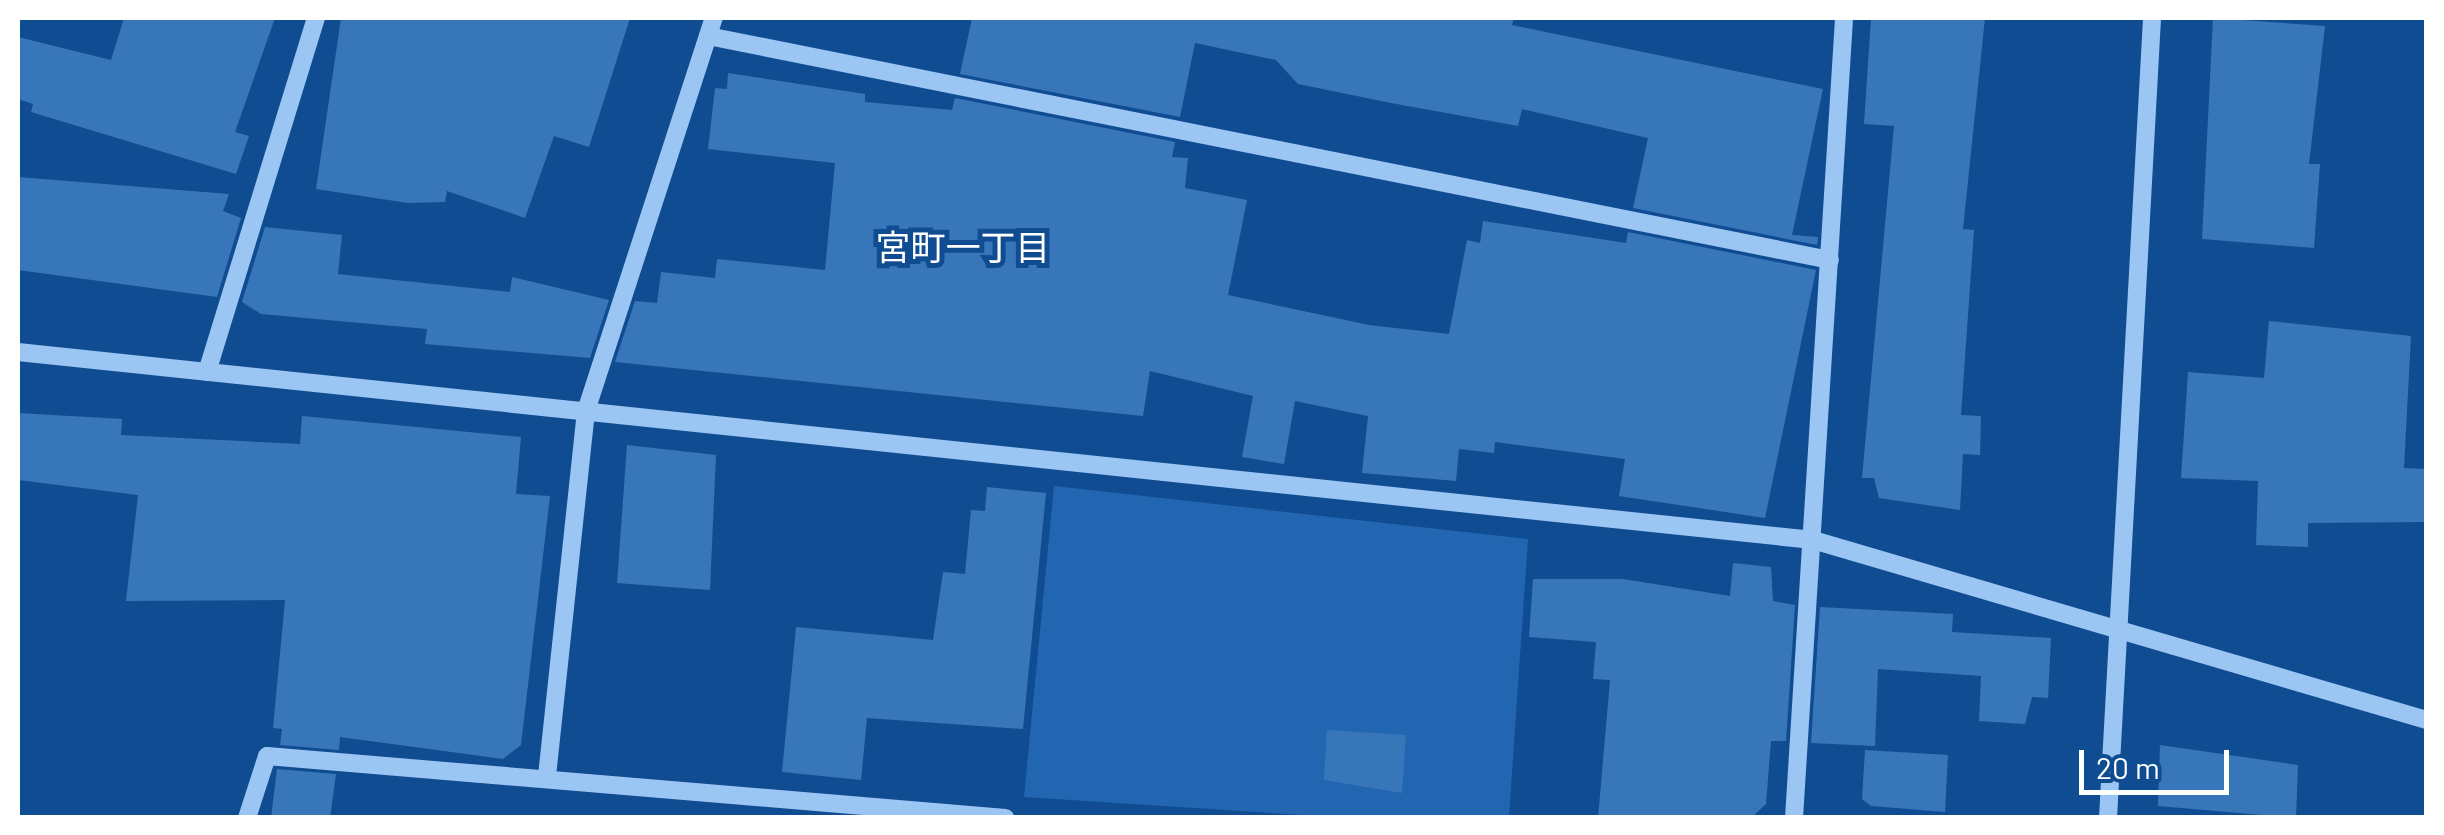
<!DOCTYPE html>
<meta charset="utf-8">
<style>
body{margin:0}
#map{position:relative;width:2444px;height:835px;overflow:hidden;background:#104c91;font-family:Barlow,"Noto Sans JP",sans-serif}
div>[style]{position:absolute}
.green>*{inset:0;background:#2266b1}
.building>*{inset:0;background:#3876ba}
.minor>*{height:18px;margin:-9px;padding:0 9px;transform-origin:9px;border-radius:9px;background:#9bc5f3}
span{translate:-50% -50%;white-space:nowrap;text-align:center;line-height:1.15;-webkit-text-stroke:10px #104c91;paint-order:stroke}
.neighbourhood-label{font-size:35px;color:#fff}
.frame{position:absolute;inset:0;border:20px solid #fff;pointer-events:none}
.scale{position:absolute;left:2079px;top:750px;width:150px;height:45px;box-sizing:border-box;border:5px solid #fff;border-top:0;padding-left:12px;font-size:30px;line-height:35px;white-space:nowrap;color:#fff;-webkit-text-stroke:8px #104c91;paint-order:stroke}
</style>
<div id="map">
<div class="green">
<i style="clip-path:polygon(1054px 486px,1528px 539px,1509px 817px,1332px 817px,1024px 797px)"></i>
</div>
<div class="building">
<i style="clip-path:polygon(124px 18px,275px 18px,235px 132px,249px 136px,236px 174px,31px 112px,33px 104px,18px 99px,18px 37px,111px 60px)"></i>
<i style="clip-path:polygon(341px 18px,630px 18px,589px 147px,554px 136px,525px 218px,447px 191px,445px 202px,408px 203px,316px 189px)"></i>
<i style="clip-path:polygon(972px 18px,1514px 18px,1512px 25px,1823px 89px,1792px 235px,1818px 237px,1817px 245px,1633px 208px,1648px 138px,1522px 109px,1518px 126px,1391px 103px,1298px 84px,1276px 60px,1195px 43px,1180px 117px,960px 74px)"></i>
<i style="clip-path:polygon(1871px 18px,1985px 18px,1963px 229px,1974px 230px,1961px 415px,1981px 416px,1980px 455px,1963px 454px,1960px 510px,1879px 498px,1874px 478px,1862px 478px,1894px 126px,1864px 124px)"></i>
<i style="clip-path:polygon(2213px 18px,2325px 26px,2309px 164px,2320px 164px,2314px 248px,2202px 239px)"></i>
<i style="clip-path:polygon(728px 73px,865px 94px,865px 102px,952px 110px,955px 98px,1175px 142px,1172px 157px,1188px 158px,1185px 188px,1247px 200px,1228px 295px,1369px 325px,1449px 334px,1467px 240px,1480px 243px,1483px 221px,1626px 243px,1628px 232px,1816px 270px,1765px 518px,1619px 496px,1625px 459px,1495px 442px,1494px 453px,1459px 449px,1456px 481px,1362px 473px,1368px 416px,1295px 401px,1284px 464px,1242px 457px,1253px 396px,1150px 371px,1143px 416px,615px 362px,635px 301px,657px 303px,661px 272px,715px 278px,717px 259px,825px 270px,835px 163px,708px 149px,715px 88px,727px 89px)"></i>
<i style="clip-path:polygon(18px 177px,229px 194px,223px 211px,241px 218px,217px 297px,18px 270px)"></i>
<i style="clip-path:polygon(265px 227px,342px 235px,338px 274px,510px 292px,512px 277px,609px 300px,590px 358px,425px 344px,427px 329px,261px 314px,242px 302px)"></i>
<i style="clip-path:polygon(2269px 321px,2411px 336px,2404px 468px,2426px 469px,2426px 522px,2308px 523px,2308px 547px,2256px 545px,2258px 481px,2181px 478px,2188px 372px,2264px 378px)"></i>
<i style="clip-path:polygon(18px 413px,122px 419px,121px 435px,300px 444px,302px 416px,521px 437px,516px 494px,550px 496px,521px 745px,503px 759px,340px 737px,339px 750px,280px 745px,282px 729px,273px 728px,285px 600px,126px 601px,138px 495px,18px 480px)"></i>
<i style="clip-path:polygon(627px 445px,716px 455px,710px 590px,617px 583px)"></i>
<i style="clip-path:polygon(987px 487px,1046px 493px,1023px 729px,867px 718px,861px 780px,782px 772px,796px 627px,933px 640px,943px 572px,965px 574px,971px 510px,985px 511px)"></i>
<i style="clip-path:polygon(1733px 563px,1771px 567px,1773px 601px,1795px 605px,1786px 741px,1771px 741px,1766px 804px,1751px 818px,1598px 818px,1610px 680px,1593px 679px,1596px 642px,1529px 637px,1533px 579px,1623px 579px,1730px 596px)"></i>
<i style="clip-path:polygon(1820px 607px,1953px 614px,1952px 632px,2051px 638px,2048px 698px,2032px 697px,2025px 724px,1979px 721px,1981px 676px,1878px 669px,1875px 746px,1811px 743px)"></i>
<i style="clip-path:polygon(1327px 730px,1406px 735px,1402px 793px,1324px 780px)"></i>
<i style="clip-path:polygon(2160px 745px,2298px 765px,2296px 818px,2158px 806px)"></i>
<i style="clip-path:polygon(1865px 750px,1948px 755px,1945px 812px,1871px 806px,1862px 799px)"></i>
<i style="clip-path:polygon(277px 769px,336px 774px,330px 818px,271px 818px)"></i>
</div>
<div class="minor">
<i style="left:708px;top:36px;width:1144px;rotate:11.29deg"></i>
<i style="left:18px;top:352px;width:1805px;rotate:5.98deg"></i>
<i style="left:1813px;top:540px;width:639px;rotate:16.36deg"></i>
<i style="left:207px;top:372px;width:370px;rotate:-72.9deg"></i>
<i style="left:547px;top:776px;width:367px;rotate:-83.9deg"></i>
<i style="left:586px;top:411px;width:413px;rotate:-72deg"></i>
<i style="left:247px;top:818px;width:65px;rotate:-72.1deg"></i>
<i style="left:267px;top:756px;width:741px;rotate:4.8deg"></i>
<i style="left:1794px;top:818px;width:802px;rotate:-86.42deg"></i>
<i style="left:2108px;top:818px;width:801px;rotate:-86.85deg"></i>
</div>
<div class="neighbourhood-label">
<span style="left:963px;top:246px">宮町一丁目</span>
</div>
<div class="frame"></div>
<div class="scale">20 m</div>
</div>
